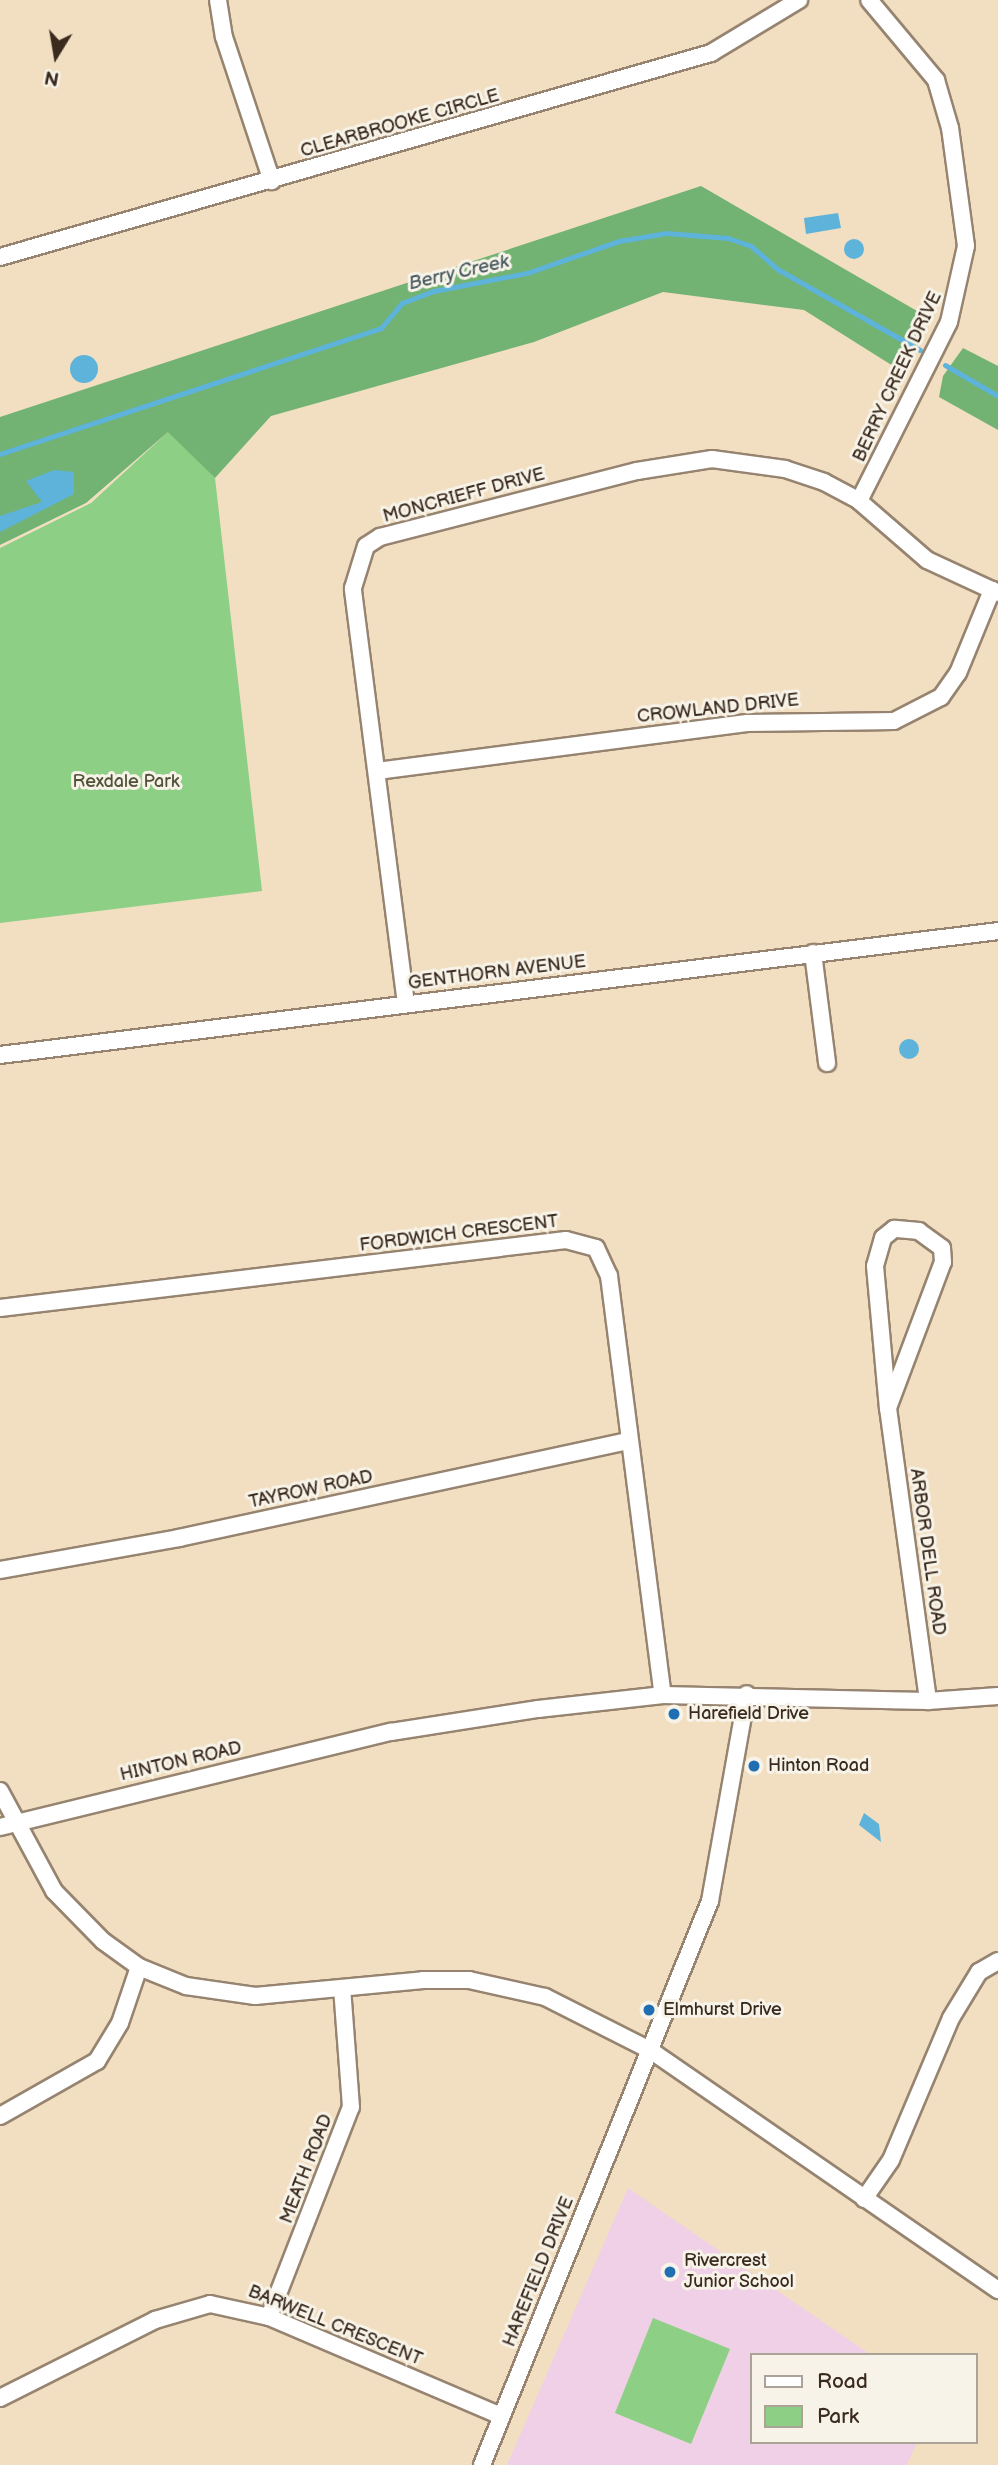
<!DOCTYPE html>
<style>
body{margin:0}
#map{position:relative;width:998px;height:2465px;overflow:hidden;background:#f2dfc2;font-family:"Balsamiq Sans",sans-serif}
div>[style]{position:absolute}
.built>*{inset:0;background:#efd0e6}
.green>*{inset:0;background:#8ecf86}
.forest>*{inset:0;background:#72b273}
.water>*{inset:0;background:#5eb3db}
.round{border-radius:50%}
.stream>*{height:5px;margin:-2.5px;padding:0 2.5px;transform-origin:2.5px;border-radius:2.5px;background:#5eb3db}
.roads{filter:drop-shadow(2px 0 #968470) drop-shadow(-2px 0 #968470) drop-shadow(0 2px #968470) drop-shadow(0 -2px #968470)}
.street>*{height:16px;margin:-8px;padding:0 8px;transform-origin:8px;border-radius:8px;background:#fff}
.dots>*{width:19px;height:19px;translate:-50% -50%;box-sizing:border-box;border:4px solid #f7f3e8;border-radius:50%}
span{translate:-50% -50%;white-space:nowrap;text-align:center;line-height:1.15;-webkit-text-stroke:6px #f7f3e8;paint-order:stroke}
.street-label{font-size:18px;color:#3b2a1e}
.park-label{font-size:18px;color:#505338}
.poi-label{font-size:18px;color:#3b2a1e}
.left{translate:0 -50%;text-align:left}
.water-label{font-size:19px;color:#475a60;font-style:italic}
.legend{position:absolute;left:750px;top:2353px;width:228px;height:91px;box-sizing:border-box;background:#f7f3e8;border:2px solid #aca397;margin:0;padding:9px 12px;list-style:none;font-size:21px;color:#3b2a1e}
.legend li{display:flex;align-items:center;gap:14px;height:35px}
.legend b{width:35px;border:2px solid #aca397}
.north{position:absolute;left:21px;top:21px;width:70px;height:70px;-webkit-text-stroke:5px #f7f3e8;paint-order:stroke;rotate:191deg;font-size:19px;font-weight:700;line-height:28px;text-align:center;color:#3b2a1e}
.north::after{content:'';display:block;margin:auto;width:24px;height:32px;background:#3b2a1e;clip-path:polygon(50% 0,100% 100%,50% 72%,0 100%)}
</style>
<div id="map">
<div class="built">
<i style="clip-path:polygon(628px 2188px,871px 2355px,751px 2355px,751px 2442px,917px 2442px,907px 2465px,507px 2465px)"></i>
</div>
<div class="green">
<i style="clip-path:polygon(169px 431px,215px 478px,262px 891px,0 923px,0 548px,91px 503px)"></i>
<i style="clip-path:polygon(653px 2318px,730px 2349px,691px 2444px,615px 2413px)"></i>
</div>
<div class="forest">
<i style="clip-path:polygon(701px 186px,924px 315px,921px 340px,901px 371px,804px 310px,663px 292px,534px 342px,271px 416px,215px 478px,168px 432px,86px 503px,0 545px,0 417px)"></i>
<i style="clip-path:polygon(963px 348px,998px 366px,998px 430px,939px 397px,943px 376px)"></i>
</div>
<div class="water">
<i style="clip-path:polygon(838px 213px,841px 228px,806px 234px,804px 218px)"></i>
<i class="round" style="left:844px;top:239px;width:20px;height:20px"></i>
<i class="round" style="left:70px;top:355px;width:28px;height:28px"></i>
<i style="clip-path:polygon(54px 470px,74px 472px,74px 494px,0 532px,0 516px,42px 502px,26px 481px)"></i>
<i class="round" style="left:899px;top:1039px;width:20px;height:20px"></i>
<i style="clip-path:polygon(864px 1813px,879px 1824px,881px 1842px,859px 1825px)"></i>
</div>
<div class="stream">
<i style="left:945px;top:365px;width:61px;rotate:30.3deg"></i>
<i style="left:0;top:454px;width:401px;rotate:-18.3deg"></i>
<i style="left:381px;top:328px;width:33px;rotate:-50deg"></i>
<i style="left:402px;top:303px;width:34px;rotate:-21deg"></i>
<i style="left:434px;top:291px;width:95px;rotate:-11deg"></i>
<i style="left:527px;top:273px;width:97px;rotate:-19.2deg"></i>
<i style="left:619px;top:241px;width:48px;rotate:-9.7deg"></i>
<i style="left:666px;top:233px;width:62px;rotate:4.6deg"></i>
<i style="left:728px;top:238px;width:24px;rotate:19deg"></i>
<i style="left:751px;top:246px;width:37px;rotate:41deg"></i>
<i style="left:779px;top:270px;width:162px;rotate:29.6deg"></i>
</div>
<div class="roads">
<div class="street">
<i style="left:218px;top:0;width:37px;rotate:81deg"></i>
<i style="left:224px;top:37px;width:152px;rotate:71.6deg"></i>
<i style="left:0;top:257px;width:740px;rotate:-16.01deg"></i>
<i style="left:711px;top:53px;width:103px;rotate:-31.1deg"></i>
<i style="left:859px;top:501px;width:200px;rotate:-63.3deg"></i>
<i style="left:949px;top:322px;width:78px;rotate:-77.4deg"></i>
<i style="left:966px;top:246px;width:119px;rotate:-97.7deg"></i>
<i style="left:950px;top:128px;width:50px;rotate:-106.3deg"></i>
<i style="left:936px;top:80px;width:104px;rotate:-129.9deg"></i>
<i style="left:377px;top:771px;width:373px;rotate:-7.4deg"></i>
<i style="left:747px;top:723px;width:147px;rotate:-0.8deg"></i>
<i style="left:894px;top:721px;width:53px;rotate:-27.1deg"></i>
<i style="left:941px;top:697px;width:29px;rotate:-55deg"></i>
<i style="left:958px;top:673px;width:90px;rotate:-67.7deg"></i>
<i style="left:813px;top:953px;width:111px;rotate:82.7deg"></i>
<i style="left:406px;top:1004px;width:419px;rotate:-97.3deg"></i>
<i style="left:353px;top:588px;width:44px;rotate:-72.8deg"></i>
<i style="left:366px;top:546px;width:17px;rotate:-33deg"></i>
<i style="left:380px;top:537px;width:265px;rotate:-14.4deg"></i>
<i style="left:637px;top:471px;width:76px;rotate:-9.1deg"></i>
<i style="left:712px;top:459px;width:74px;rotate:7.8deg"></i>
<i style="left:785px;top:469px;width:41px;rotate:18.4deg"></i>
<i style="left:824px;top:482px;width:40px;rotate:28deg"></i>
<i style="left:859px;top:501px;width:90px;rotate:40.9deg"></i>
<i style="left:927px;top:560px;width:78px;rotate:24.9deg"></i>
<i style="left:0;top:1055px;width:1006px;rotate:-7.08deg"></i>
<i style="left:0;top:1308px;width:570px;rotate:-6.85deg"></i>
<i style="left:566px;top:1240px;width:31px;rotate:15deg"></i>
<i style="left:596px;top:1248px;width:31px;rotate:65deg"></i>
<i style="left:609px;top:1276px;width:422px;rotate:82.7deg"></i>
<i style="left:888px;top:1408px;width:156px;rotate:-69.4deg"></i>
<i style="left:943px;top:1262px;width:14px;rotate:-94deg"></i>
<i style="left:942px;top:1248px;width:29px;rotate:-144deg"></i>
<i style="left:919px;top:1231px;width:25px;rotate:-175deg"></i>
<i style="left:894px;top:1229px;width:14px;rotate:141deg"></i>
<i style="left:883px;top:1238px;width:29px;rotate:106deg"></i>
<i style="left:875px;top:1266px;width:143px;rotate:84.8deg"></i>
<i style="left:888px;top:1408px;width:296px;rotate:82.2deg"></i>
<i style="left:0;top:1570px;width:182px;rotate:-10.1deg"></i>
<i style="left:179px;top:1538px;width:460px;rotate:-12.2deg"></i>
<i style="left:0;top:1791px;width:114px;rotate:61.6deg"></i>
<i style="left:54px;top:1891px;width:70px;rotate:45.6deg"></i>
<i style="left:103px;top:1941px;width:44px;rotate:35.8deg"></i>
<i style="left:139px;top:1967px;width:51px;rotate:22deg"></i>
<i style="left:186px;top:1986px;width:70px;rotate:8.2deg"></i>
<i style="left:255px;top:1996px;width:169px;rotate:-5.4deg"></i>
<i style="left:423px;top:1980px;width:46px"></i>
<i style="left:469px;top:1980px;width:78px;rotate:12.6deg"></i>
<i style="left:545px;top:1997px;width:118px;rotate:26.8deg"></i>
<i style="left:650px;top:2050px;width:423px;rotate:34.6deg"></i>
<i style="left:0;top:1827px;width:402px;rotate:-13.7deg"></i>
<i style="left:391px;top:1732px;width:149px;rotate:-8.9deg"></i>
<i style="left:538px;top:1709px;width:126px;rotate:-6.4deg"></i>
<i style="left:663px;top:1695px;width:265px;rotate:1.3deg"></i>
<i style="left:928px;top:1701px;width:70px;rotate:-4.1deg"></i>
<i style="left:0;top:2116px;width:112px;rotate:-29.6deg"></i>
<i style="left:97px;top:2061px;width:44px;rotate:-58.8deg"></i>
<i style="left:120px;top:2023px;width:59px;rotate:-71.3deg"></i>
<i style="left:864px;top:2199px;width:47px;rotate:-55.3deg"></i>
<i style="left:891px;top:2160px;width:154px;rotate:-67.1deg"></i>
<i style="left:951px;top:2018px;width:54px;rotate:-58.7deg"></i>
<i style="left:979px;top:1972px;width:22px;rotate:-30deg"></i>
<i style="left:269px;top:2317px;width:225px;rotate:-68.7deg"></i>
<i style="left:351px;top:2107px;width:119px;rotate:-94.3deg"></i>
<i style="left:0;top:2398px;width:174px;rotate:-26.7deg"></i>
<i style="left:155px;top:2320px;width:57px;rotate:-16.2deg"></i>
<i style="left:210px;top:2304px;width:60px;rotate:12.4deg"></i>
<i style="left:269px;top:2317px;width:252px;rotate:23.1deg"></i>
<i style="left:482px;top:2465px;width:608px;rotate:-67.99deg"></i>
<i style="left:710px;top:1901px;width:210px;rotate:-79.9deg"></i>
</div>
</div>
<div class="dots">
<i style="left:674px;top:1714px;background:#1f6fb2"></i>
<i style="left:754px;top:1766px;background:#1f6fb2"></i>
<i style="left:649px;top:2010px;background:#1f6fb2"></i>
<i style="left:670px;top:2272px;background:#1f6fb2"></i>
</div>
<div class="street-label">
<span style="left:400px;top:124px;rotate:-16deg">CLEARBROOKE CIRCLE</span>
<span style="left:898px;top:377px;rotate:-65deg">BERRY CREEK DRIVE</span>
<span style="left:464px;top:496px;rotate:-15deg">MONCRIEFF DRIVE</span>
<span style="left:718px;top:709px;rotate:-6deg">CROWLAND DRIVE</span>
<span style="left:497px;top:973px;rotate:-7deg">GENTHORN AVENUE</span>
<span style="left:459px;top:1234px;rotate:-7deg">FORDWICH CRESCENT</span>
<span style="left:311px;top:1490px;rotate:-12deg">TAYROW ROAD</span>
<span style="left:927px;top:1552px;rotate:82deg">ARBOR DELL ROAD</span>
<span style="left:181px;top:1762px;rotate:-13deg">HINTON ROAD</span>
<span style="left:307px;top:2169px;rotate:-69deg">MEATH ROAD</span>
<span style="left:539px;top:2272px;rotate:-68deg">HAREFIELD DRIVE</span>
<span style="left:335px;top:2326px;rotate:22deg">BARWELL CRESCENT</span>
</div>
<div class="park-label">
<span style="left:126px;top:782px">Rexdale Park</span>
</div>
<div class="poi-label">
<span class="left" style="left:688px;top:1714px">Harefield Drive</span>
<span class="left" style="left:768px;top:1766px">Hinton Road</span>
<span class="left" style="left:663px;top:2010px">Elmhurst Drive</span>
<span class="left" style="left:684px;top:2272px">Rivercrest<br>Junior School</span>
</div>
<div class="water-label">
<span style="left:459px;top:273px;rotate:-13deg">Berry Creek</span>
</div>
<ul class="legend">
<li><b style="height:9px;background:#fff"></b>Road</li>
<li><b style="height:19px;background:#8ecf86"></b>Park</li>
</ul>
<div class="north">N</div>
</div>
